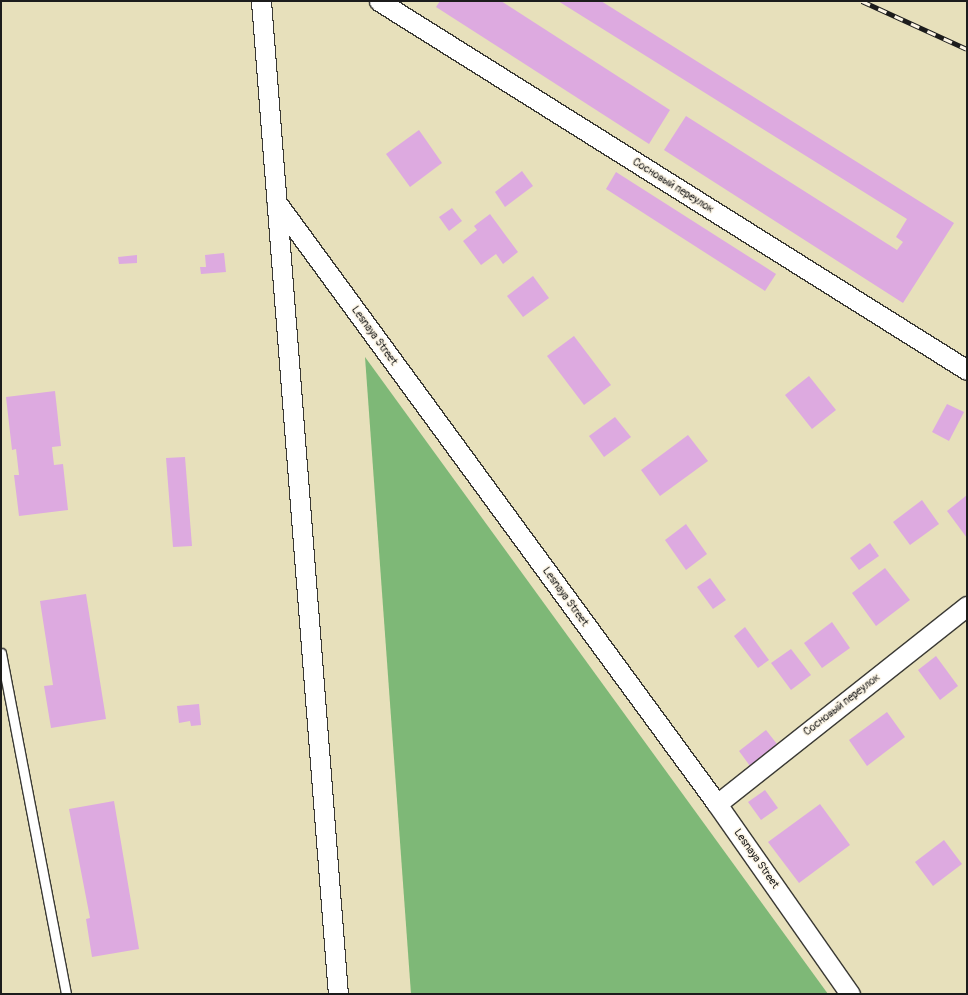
<!DOCTYPE html>
<meta charset="utf-8">
<style>
body{margin:0}
#map{position:relative;width:968px;height:995px;overflow:hidden;background:#e7e0bb;font-family:Pangolin,sans-serif}
div>[style]{position:absolute}
.forest>*{inset:0;background:#7eb877}
.building>*{inset:0;background:#ddaae0}
.roads{filter:drop-shadow(1px 0 #3a3934) drop-shadow(-1px 0 #3a3934) drop-shadow(0 1px #3a3934) drop-shadow(0 -1px #3a3934)}
.service>*{height:9px;margin:-4.5px;padding:0 4.5px;transform-origin:4.5px;border-radius:4.5px;background:#fff}
.minor>*{height:19px;margin:-9.5px;padding:0 9.5px;transform-origin:9.5px;border-radius:9.5px;background:#fff}
.rail>*{height:4.5px;margin-top:-2.25px;transform-origin:0;background:repeating-linear-gradient(90deg,#fcf5e5 0 9px,#1c1c1c 0 18px);box-sizing:border-box;border-block:1px solid #1c1c1c}
span{translate:-50% -50%;white-space:nowrap;text-align:center;line-height:1.15;-webkit-text-stroke:3px #fcf5e5;paint-order:stroke}
.street-label{font-size:11px;color:#1c1c1c}
.frame{position:absolute;inset:0;border:2px solid #1c1c1c;pointer-events:none}
</style>
<div id="map">
<div class="forest">
<i style="clip-path:polygon(365px 357px,828px 994px,411px 994px)"></i>
</div>
<div class="building">
<i style="clip-path:polygon(440px 1px,501px 1px,670px 110px,649px 144px,436px 7px)"></i>
<i style="clip-path:polygon(558px 1px,601px 1px,954px 223px,903px 303px,664px 150px,686px 116px,897px 250px,903px 242px,896px 237px,907px 219px)"></i>
<i style="clip-path:polygon(419px 130px,442px 163px,410px 187px,386px 154px)"></i>
<i style="clip-path:polygon(522px 171px,533px 186px,505px 207px,495px 192px)"></i>
<i style="clip-path:polygon(616px 172px,776px 274px,765px 291px,606px 189px)"></i>
<i style="clip-path:polygon(452px 208px,462px 221px,449px 231px,439px 217px)"></i>
<i style="clip-path:polygon(490px 214px,518px 252px,503px 264px,496px 254px,481px 265px,463px 241px,477px 230px,474px 226px)"></i>
<i style="clip-path:polygon(224px 253px,226px 272px,201px 274px,200px 267px,206px 267px,205px 255px)"></i>
<i style="clip-path:polygon(137px 255px,137px 263px,119px 264px,118px 257px)"></i>
<i style="clip-path:polygon(533px 276px,549px 298px,523px 317px,507px 296px)"></i>
<i style="clip-path:polygon(574px 336px,611px 385px,584px 405px,547px 356px)"></i>
<i style="clip-path:polygon(809px 376px,836px 410px,812px 429px,785px 395px)"></i>
<i style="clip-path:polygon(55px 391px,61px 446px,52px 447px,54px 465px,63px 464px,68px 510px,19px 516px,14px 475px,19px 475px,16px 449px,12px 450px,6px 397px)"></i>
<i style="clip-path:polygon(947px 404px,964px 412px,949px 441px,932px 432px)"></i>
<i style="clip-path:polygon(615px 417px,631px 437px,604px 457px,589px 436px)"></i>
<i style="clip-path:polygon(688px 435px,708px 461px,660px 496px,641px 470px)"></i>
<i style="clip-path:polygon(185px 457px,192px 546px,173px 547px,166px 458px)"></i>
<i style="clip-path:polygon(967px 495px,967px 538px,947px 511px)"></i>
<i style="clip-path:polygon(922px 500px,939px 524px,910px 545px,893px 522px)"></i>
<i style="clip-path:polygon(686px 524px,707px 554px,686px 570px,665px 540px)"></i>
<i style="clip-path:polygon(870px 543px,879px 556px,859px 570px,850px 558px)"></i>
<i style="clip-path:polygon(885px 568px,910px 600px,876px 626px,852px 593px)"></i>
<i style="clip-path:polygon(710px 578px,726px 600px,713px 609px,697px 587px)"></i>
<i style="clip-path:polygon(86px 594px,106px 719px,51px 728px,44px 686px,53px 685px,40px 601px)"></i>
<i style="clip-path:polygon(832px 622px,850px 648px,822px 668px,804px 643px)"></i>
<i style="clip-path:polygon(745px 627px,769px 660px,758px 668px,734px 636px)"></i>
<i style="clip-path:polygon(791px 649px,811px 675px,791px 690px,771px 663px)"></i>
<i style="clip-path:polygon(936px 656px,958px 686px,940px 700px,918px 670px)"></i>
<i style="clip-path:polygon(199px 704px,201px 725px,191px 726px,190px 721px,179px 723px,177px 706px)"></i>
<i style="clip-path:polygon(887px 712px,905px 737px,867px 766px,849px 740px)"></i>
<i style="clip-path:polygon(766px 730px,777px 744px,750px 766px,739px 751px)"></i>
<i style="clip-path:polygon(765px 790px,778px 808px,761px 820px,748px 802px)"></i>
<i style="clip-path:polygon(114px 801px,139px 949px,92px 957px,86px 919px,90px 918px,69px 809px)"></i>
<i style="clip-path:polygon(820px 804px,850px 845px,799px 883px,768px 842px)"></i>
<i style="clip-path:polygon(944px 840px,962px 864px,933px 886px,915px 862px)"></i>
</div>
<div class="roads">
<div class="service">
<i style="left:1px;top:653px;width:347px;rotate:79.2deg"></i>
</div>
<div class="minor">
<i style="left:261px;top:1px;width:996px;rotate:85.57deg"></i>
<i style="left:379px;top:1px;width:694px;rotate:32.11deg"></i>
<i style="left:277px;top:203px;width:745px;rotate:53.79deg"></i>
<i style="left:717px;top:804px;width:232px;rotate:55deg"></i>
<i style="left:717px;top:804px;width:319px;rotate:-38.4deg"></i>
</div>
</div>
<div class="rail">
<i style="left:862px;top:1px;width:115px;rotate:24.6deg"></i>
</div>
<div class="street-label">
<span style="left:673px;top:186px;rotate:32deg">Сосновый переулок</span>
<span style="left:374px;top:336px;rotate:54deg">Lesnaya Street</span>
<span style="left:565px;top:597px;rotate:54deg">Lesnaya Street</span>
<span style="left:842px;top:705px;rotate:-38deg">Сосновый переулок</span>
<span style="left:756px;top:859px;rotate:55deg">Lesnaya Street</span>
</div>
<div class="frame"></div>
</div>
